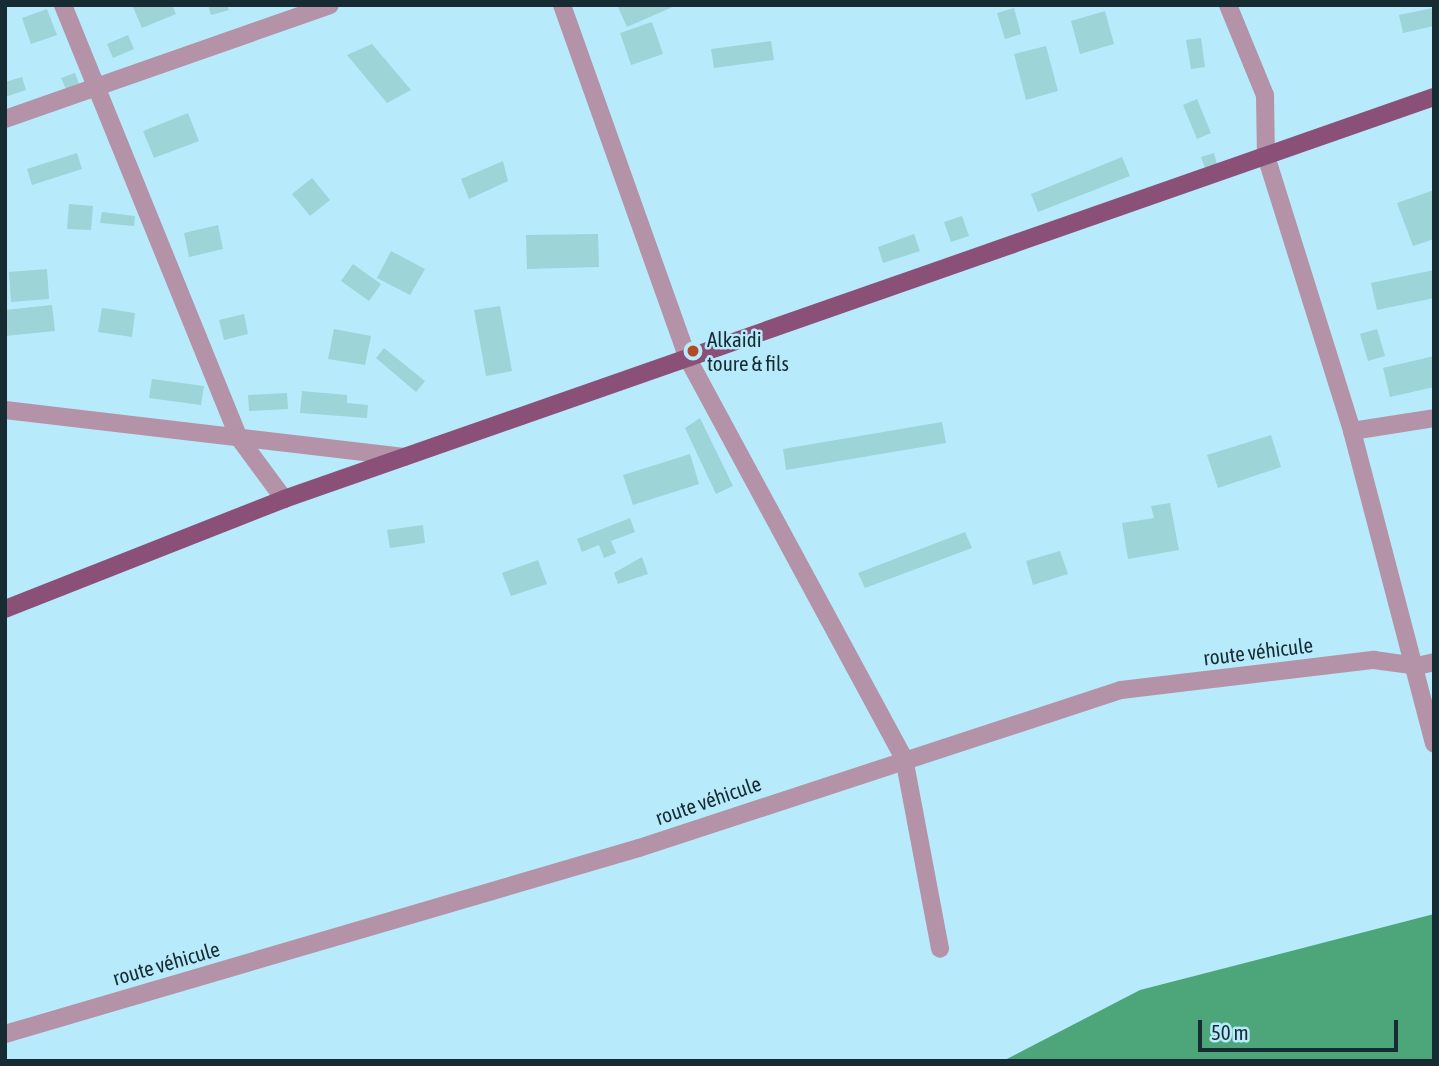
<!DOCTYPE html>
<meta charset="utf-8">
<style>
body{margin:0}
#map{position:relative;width:1439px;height:1066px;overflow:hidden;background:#b7ebfc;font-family:"Asap Condensed",sans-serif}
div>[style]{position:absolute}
.water>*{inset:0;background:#4da67a}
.building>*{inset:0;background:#9cd4d7}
.street>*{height:18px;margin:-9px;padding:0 9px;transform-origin:9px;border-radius:9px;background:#b493a8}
.primary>*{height:18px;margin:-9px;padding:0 9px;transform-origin:9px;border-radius:9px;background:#8a5078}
.dots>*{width:19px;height:19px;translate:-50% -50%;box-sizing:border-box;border:4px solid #b7ebfc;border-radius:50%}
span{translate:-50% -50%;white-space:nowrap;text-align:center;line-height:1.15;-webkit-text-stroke:5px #b7ebfc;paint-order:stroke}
.poi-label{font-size:21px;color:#172c32}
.left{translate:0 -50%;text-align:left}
.street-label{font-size:21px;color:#172c32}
.frame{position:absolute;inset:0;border:7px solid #172c32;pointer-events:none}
.scale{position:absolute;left:1198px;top:1020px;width:200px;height:32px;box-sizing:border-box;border:4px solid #172c32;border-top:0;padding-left:9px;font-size:21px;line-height:24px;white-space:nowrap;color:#172c32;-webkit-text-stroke:5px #b7ebfc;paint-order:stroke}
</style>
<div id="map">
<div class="water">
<i style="clip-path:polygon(1434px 914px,1434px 1061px,1003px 1061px,1140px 990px)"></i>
</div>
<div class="building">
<i style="clip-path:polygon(132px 5px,172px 5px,176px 14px,142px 28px)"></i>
<i style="clip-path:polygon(208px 5px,227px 5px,229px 10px,211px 15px)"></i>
<i style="clip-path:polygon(617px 5px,677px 5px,627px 27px)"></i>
<i style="clip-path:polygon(1014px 8px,1021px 34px,1005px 39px,997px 13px)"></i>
<i style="clip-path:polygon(1433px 8px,1434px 26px,1403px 33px,1399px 15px)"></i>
<i style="clip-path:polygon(47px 9px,57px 35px,31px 44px,22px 18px)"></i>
<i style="clip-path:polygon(1105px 11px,1114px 44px,1080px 54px,1071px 21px)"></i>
<i style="clip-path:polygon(652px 22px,663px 54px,631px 65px,620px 33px)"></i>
<i style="clip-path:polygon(128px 35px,134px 49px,113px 58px,107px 44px)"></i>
<i style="clip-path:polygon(1201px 38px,1205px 67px,1191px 69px,1186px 40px)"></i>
<i style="clip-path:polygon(771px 41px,774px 60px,714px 68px,711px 49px)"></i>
<i style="clip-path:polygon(372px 44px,411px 90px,387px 103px,347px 55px)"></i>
<i style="clip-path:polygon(1046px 46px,1058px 91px,1026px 100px,1014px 54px)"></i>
<i style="clip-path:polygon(75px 73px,79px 84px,66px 89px,61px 78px)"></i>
<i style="clip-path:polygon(22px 77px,26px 90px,5px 97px,5px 82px)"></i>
<i style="clip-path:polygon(1197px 99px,1211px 133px,1197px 139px,1183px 105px)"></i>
<i style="clip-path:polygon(188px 113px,199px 141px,154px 158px,143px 131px)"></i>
<i style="clip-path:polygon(77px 153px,82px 169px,32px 185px,27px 169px)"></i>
<i style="clip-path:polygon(1214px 153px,1217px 164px,1205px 168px,1201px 157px)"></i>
<i style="clip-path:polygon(1122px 157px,1130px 176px,1038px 212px,1031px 194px)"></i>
<i style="clip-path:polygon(503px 161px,508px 181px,469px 199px,461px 179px)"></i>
<i style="clip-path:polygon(312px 178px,330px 200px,310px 216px,292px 194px)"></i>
<i style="clip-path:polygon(1434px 190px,1434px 239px,1413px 246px,1397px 203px)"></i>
<i style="clip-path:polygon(69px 204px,93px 206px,91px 230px,67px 229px)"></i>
<i style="clip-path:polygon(102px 212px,135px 216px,134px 226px,100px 223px)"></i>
<i style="clip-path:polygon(962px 216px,969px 236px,951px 242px,944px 222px)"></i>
<i style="clip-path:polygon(218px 225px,223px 249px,189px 257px,184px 233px)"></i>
<i style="clip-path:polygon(598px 234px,599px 267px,527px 269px,526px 235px)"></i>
<i style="clip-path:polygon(914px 234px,920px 251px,883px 263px,878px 247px)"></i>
<i style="clip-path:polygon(391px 251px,425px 269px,410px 295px,377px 278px)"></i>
<i style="clip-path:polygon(353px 264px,381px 284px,369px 301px,341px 281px)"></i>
<i style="clip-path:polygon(47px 269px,49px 299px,11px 302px,9px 272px)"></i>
<i style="clip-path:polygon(1434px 270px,1434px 298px,1377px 310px,1371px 283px)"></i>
<i style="clip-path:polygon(52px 305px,55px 331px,5px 336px,5px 310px)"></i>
<i style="clip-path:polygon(500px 306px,512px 371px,486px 376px,474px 310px)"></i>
<i style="clip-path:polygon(102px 308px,135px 313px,132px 337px,98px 332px)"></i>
<i style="clip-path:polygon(244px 314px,248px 334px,224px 340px,219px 320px)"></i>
<i style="clip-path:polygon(334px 329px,371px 336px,365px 365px,328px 359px)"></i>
<i style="clip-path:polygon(1377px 329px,1385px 356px,1368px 361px,1360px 334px)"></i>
<i style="clip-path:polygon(384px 348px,425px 381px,416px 392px,376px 358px)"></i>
<i style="clip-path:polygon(1434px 356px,1434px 387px,1390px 397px,1383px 368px)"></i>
<i style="clip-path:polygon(152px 379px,204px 386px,201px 405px,149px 398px)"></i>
<i style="clip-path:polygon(302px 391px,347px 395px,347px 403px,368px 405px,367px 418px,300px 413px)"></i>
<i style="clip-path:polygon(287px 393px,288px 409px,249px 411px,248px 395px)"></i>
<i style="clip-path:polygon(700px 418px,733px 486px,716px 494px,685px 428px)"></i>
<i style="clip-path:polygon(942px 422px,946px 443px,786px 470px,783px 449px)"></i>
<i style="clip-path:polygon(1271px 435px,1281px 467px,1218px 488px,1207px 455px)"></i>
<i style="clip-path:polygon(690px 454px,699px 484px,633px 505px,623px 475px)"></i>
<i style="clip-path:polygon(1170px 503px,1179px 550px,1128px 559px,1122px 523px,1154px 518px,1151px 506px)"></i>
<i style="clip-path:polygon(630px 518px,635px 532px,611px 541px,616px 553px,604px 558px,599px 545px,582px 552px,577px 539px)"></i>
<i style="clip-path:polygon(423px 525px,425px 543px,390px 548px,387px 530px)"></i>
<i style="clip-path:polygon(965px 532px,972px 548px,865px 588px,858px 573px)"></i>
<i style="clip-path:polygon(1060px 551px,1068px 574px,1033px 585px,1026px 561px)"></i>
<i style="clip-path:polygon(642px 557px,648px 574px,618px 584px,614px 573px)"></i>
<i style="clip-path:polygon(538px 560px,547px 584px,511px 596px,502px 573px)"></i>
</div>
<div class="street">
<i style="left:63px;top:5px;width:467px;rotate:67.9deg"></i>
<i style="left:239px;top:438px;width:76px;rotate:53.6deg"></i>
<i style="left:562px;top:5px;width:376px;rotate:70.4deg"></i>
<i style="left:688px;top:359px;width:454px;rotate:61.6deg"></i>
<i style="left:904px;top:758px;width:194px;rotate:79.3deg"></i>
<i style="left:1228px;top:5px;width:97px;rotate:67.7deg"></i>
<i style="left:1265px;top:95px;width:61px;rotate:89.1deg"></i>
<i style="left:1266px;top:156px;width:288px;rotate:72.6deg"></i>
<i style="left:1352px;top:431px;width:323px;rotate:75.3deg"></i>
<i style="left:5px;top:119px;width:344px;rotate:-19.3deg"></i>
<i style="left:5px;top:410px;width:402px;rotate:6.7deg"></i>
<i style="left:1352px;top:431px;width:83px;rotate:-9deg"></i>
<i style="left:5px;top:1034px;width:661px;rotate:-16.35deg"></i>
<i style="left:639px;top:848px;width:507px;rotate:-18.15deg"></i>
<i style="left:1121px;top:690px;width:255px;rotate:-6.8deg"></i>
<i style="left:1374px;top:660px;width:43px;rotate:7.9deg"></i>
<i style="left:1417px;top:666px;width:17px;rotate:-13deg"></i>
</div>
<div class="primary">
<i style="left:5px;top:609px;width:300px;rotate:-21.5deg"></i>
<i style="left:284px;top:499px;width:1218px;rotate:-19.27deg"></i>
</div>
<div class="dots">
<i style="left:693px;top:351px;background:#b24a25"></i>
</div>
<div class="poi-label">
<span class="left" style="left:707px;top:351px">Alkaidi<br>toure &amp; fils</span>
</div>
<div class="street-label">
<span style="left:1258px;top:651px;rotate:-7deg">route véhicule</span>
<span style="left:708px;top:800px;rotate:-19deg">route véhicule</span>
<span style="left:166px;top:963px;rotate:-16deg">route véhicule</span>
</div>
<div class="frame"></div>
<div class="scale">50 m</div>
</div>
